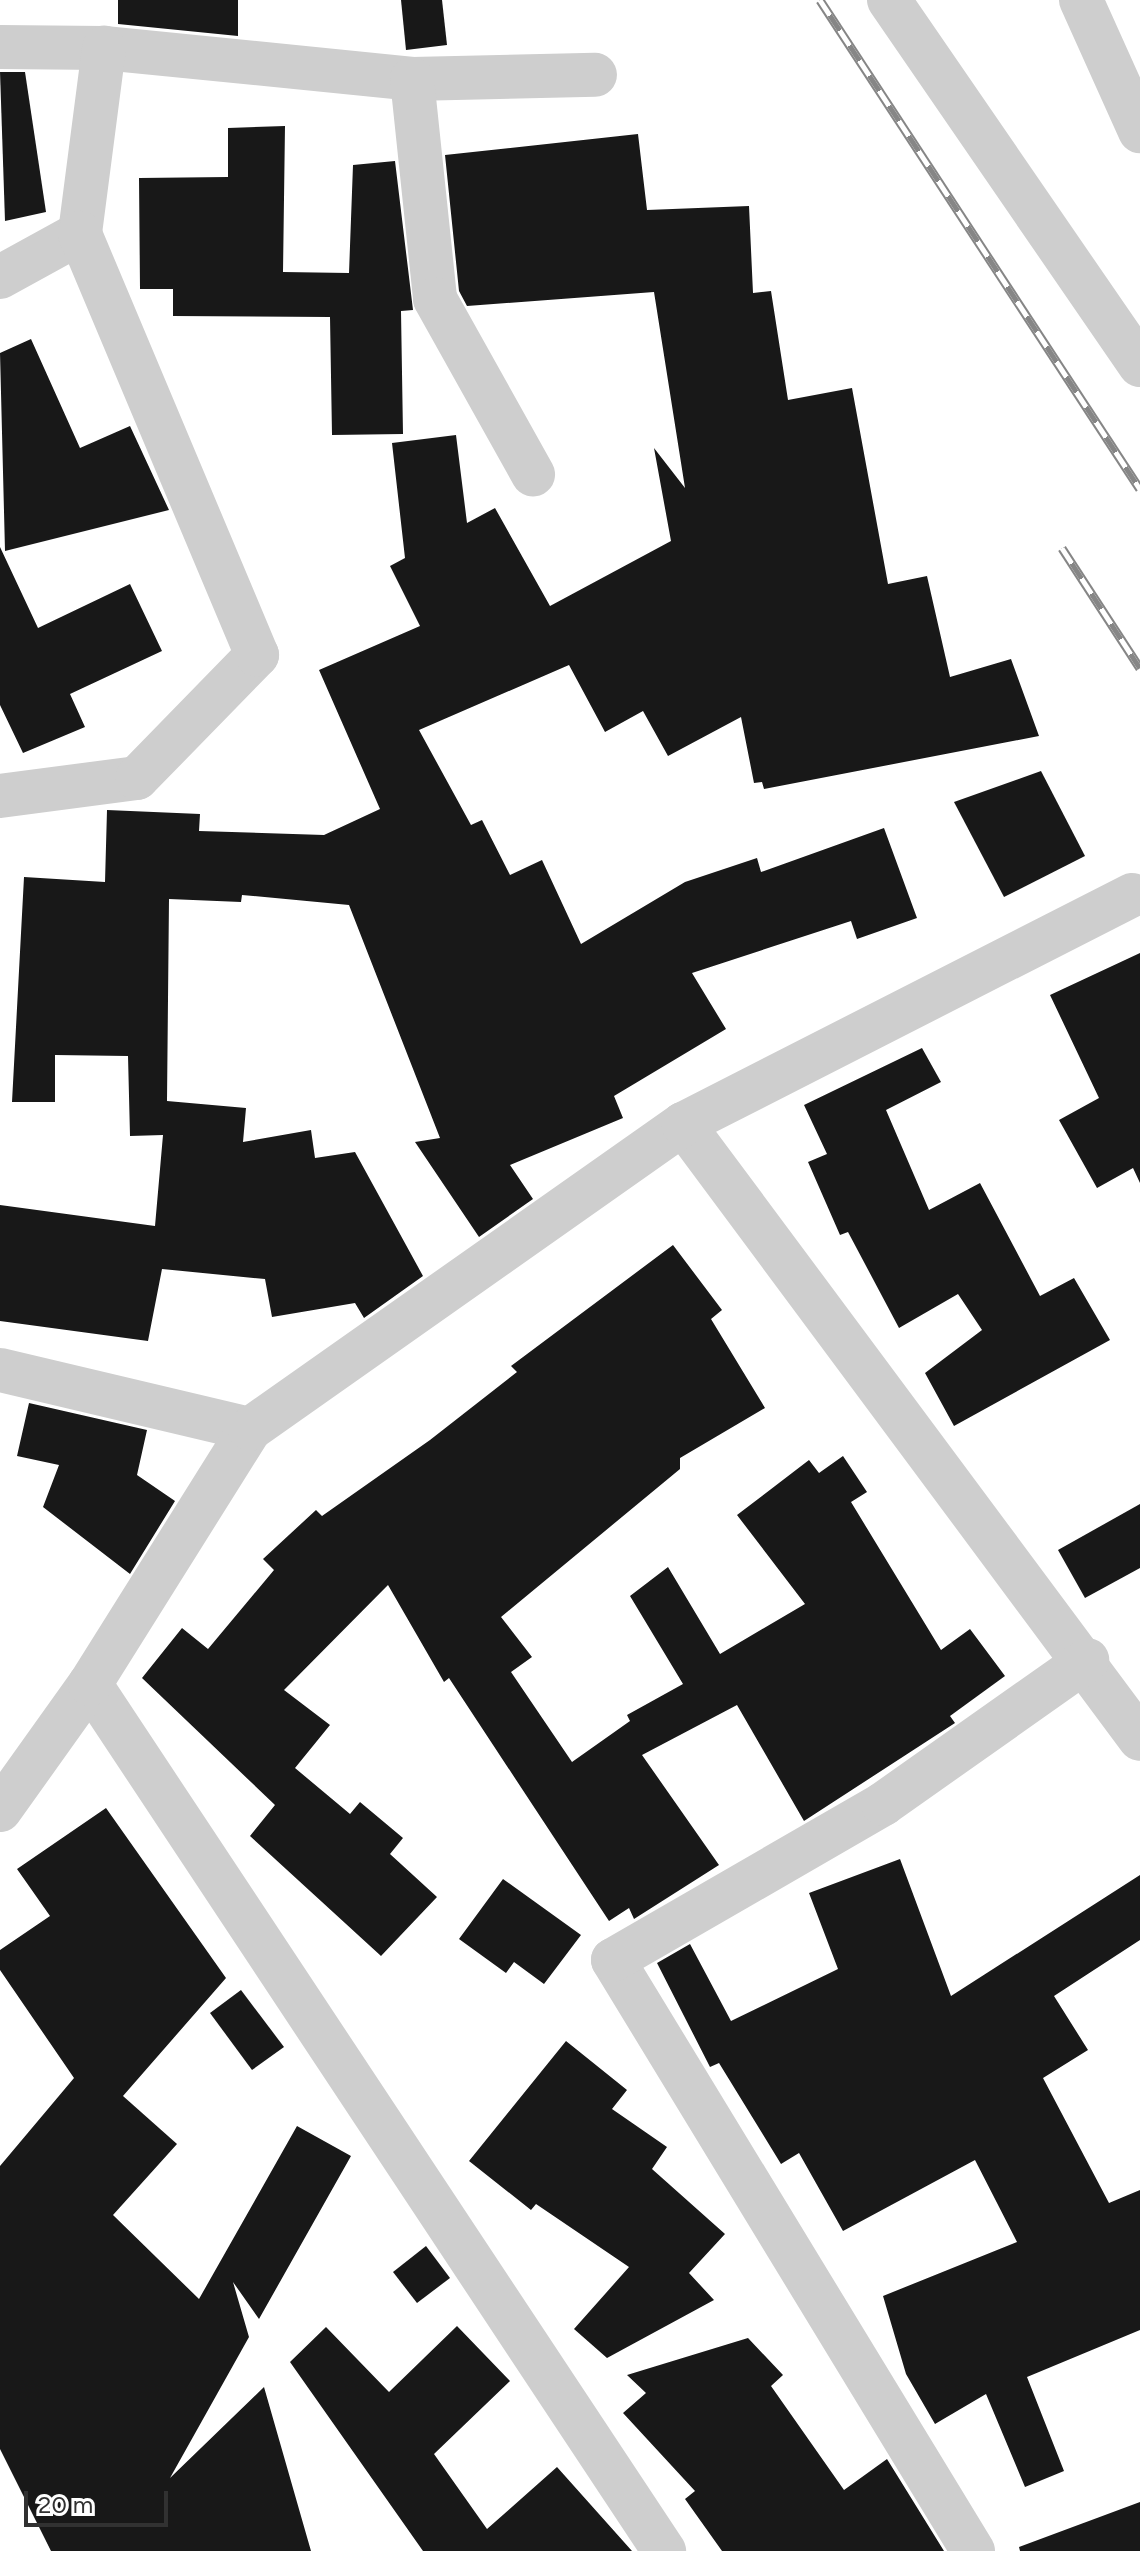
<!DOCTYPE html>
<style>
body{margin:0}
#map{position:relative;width:1140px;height:2551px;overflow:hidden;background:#fff;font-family:Figtree,sans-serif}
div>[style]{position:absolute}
.building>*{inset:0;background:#181818}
.minor>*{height:44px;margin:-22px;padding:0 22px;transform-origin:22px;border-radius:22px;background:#cecece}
.rail>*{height:9px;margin-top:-4.5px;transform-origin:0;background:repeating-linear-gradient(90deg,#fff 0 18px,#868686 0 36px);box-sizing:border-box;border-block:2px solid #868686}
span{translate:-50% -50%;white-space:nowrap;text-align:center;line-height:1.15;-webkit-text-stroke:8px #fff;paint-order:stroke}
.scale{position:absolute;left:24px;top:2491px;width:144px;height:36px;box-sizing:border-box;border:4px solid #313131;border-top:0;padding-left:10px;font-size:24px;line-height:28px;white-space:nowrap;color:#313131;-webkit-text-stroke:6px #fff;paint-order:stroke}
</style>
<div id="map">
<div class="building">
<i style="clip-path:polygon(118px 0,238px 0,238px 36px,118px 24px)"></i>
<i style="clip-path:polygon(401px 0,442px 0,447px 45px,406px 50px)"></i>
<i style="clip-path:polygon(0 72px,25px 72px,46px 212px,5px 221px)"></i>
<i style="clip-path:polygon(285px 126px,283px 272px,349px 273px,353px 165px,395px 161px,413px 310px,401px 311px,403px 434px,332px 435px,330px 317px,173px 316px,173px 289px,140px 289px,139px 178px,228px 177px,228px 128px)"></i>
<i style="clip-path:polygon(638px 134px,647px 210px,749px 206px,753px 293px,771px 291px,788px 400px,852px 388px,888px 584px,927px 576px,950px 677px,1011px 659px,1039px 736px,764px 789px,762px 782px,754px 783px,741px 717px,668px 756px,643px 711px,605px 732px,569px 665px,419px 730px,471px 825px,482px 820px,510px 875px,542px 860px,581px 944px,685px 882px,757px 858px,761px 872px,884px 828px,917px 918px,857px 939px,851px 921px,692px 973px,726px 1029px,614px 1096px,623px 1118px,510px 1165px,533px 1199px,479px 1237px,415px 1142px,440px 1138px,349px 905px,242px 895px,241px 902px,169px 899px,167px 1101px,246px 1108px,243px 1142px,311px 1130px,315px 1158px,355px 1152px,423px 1276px,364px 1318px,355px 1303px,272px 1317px,265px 1279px,162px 1269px,148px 1341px,0 1321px,0 1205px,155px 1226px,163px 1135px,130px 1136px,128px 1056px,55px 1055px,55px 1102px,12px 1102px,24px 877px,105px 882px,107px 810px,200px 814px,199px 831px,324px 835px,380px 809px,319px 670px,420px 626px,390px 566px,405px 558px,392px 443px,456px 435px,467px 523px,495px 508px,550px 606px,671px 541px,654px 448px,685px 488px,654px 292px,467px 306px,459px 291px,445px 155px)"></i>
<i style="clip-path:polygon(31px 339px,80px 448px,130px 426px,169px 510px,5px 551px,0 353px)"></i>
<i style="clip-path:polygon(0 547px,38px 628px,130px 584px,162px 651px,70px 694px,85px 727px,23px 753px,0 705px)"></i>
<i style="clip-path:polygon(1041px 771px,1085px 856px,1004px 897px,954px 802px)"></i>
<i style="clip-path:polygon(1140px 953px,1140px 1183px,1133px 1168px,1097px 1188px,1059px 1120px,1099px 1098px,1050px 995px)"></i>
<i style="clip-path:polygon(922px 1048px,941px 1082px,886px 1110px,929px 1210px,980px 1183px,1040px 1296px,1074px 1278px,1110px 1340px,954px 1426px,925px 1373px,982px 1330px,958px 1294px,899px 1328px,848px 1232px,840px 1235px,808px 1162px,827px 1154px,804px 1105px)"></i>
<i style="clip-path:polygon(673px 1245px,722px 1310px,711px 1319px,765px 1408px,680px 1458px,680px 1469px,501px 1617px,532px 1657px,511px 1672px,572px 1762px,630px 1721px,627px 1715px,683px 1684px,630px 1596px,668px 1567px,720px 1654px,805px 1604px,737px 1515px,809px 1460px,819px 1473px,843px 1456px,867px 1492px,851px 1502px,941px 1650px,970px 1629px,1005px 1676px,950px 1716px,955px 1723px,804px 1821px,737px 1705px,642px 1755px,719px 1865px,634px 1919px,629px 1908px,609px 1921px,449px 1678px,444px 1682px,388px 1585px,284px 1690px,330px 1725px,295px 1768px,350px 1814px,360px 1802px,403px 1838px,390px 1854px,437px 1897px,381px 1956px,250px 1836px,275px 1805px,142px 1678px,182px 1628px,208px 1649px,274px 1570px,263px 1559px,316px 1510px,322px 1516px,430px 1440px,517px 1372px,511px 1366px)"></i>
<i style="clip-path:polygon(29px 1403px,147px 1430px,137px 1475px,175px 1501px,130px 1574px,43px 1507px,59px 1465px,17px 1456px)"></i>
<i style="clip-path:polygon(1140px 1504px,1140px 1568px,1085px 1598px,1058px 1550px)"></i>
<i style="clip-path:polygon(106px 1808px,226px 1978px,123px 2096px,177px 2144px,113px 2215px,199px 2299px,297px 2126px,351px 2156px,259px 2319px,233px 2282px,249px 2337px,170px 2478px,264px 2387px,311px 2551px,51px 2551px,0 2449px,0 2166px,74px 2078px,0 1970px,0 1950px,50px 1916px,17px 1869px)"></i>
<i style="clip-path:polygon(900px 1859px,951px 1996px,1140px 1875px,1140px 1940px,1054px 1996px,1088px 2050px,1043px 2078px,1109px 2203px,1140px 2190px,1140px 2330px,1027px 2377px,1064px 2471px,1025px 2487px,986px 2394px,935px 2424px,906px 2374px,883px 2296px,1017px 2242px,975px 2160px,843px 2231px,799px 2153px,781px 2164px,719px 2063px,710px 2067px,657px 1963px,690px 1944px,731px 2021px,838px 1969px,809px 1893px)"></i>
<i style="clip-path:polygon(503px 1879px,581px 1935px,544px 1984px,514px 1962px,506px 1973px,459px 1939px)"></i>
<i style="clip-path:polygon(241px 1990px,284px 2047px,252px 2070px,210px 2013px)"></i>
<i style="clip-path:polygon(566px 2041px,627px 2090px,612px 2109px,667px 2147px,652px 2169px,725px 2234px,689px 2273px,714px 2300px,607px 2358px,574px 2329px,629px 2267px,536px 2204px,531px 2210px,469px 2161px)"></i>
<i style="clip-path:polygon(426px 2246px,450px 2278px,417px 2303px,393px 2272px)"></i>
<i style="clip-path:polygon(457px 2326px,510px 2381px,434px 2454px,487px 2529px,557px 2467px,632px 2551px,423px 2551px,290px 2362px,326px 2327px,389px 2392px)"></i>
<i style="clip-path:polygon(748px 2338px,783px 2375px,771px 2386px,844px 2490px,887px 2459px,944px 2551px,722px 2551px,685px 2499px,695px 2491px,623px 2413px,646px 2393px,627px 2375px)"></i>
<i style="clip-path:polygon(1140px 2502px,1140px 2551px,1020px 2551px,1019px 2547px)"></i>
</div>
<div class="minor">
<i style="left:889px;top:0;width:443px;rotate:55.5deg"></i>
<i style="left:1081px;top:0;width:144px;rotate:65.8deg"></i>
<i style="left:0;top:47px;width:104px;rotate:0.6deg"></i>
<i style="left:104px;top:48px;width:310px;rotate:5.7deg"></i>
<i style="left:412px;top:79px;width:183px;rotate:-1.3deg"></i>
<i style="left:412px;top:79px;width:221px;rotate:84deg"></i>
<i style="left:435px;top:299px;width:201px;rotate:60.8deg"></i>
<i style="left:0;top:277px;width:91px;rotate:-28.8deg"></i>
<i style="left:80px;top:233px;width:187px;rotate:-82.6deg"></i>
<i style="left:0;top:796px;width:138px;rotate:-7.5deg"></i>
<i style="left:137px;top:778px;width:172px;rotate:-45.7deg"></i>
<i style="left:257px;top:655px;width:458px;rotate:-112.8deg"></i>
<i style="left:683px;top:1124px;width:766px;rotate:53.38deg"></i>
<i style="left:0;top:1370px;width:257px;rotate:13.3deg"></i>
<i style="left:90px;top:1684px;width:1040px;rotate:56.49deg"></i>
<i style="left:0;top:1810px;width:155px;rotate:-54.5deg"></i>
<i style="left:90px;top:1684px;width:301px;rotate:-57.9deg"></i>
<i style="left:250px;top:1429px;width:530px;rotate:-35.16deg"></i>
<i style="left:683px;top:1124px;width:504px;rotate:-27.02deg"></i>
<i style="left:973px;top:2551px;width:692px;rotate:-121.35deg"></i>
<i style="left:613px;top:1960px;width:312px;rotate:-30deg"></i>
<i style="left:883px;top:1804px;width:250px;rotate:-35.2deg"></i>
</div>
<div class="rail">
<i style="left:820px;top:0;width:584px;rotate:56.8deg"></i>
<i style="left:1062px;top:548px;width:143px;rotate:57deg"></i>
</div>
<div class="scale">20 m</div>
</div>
